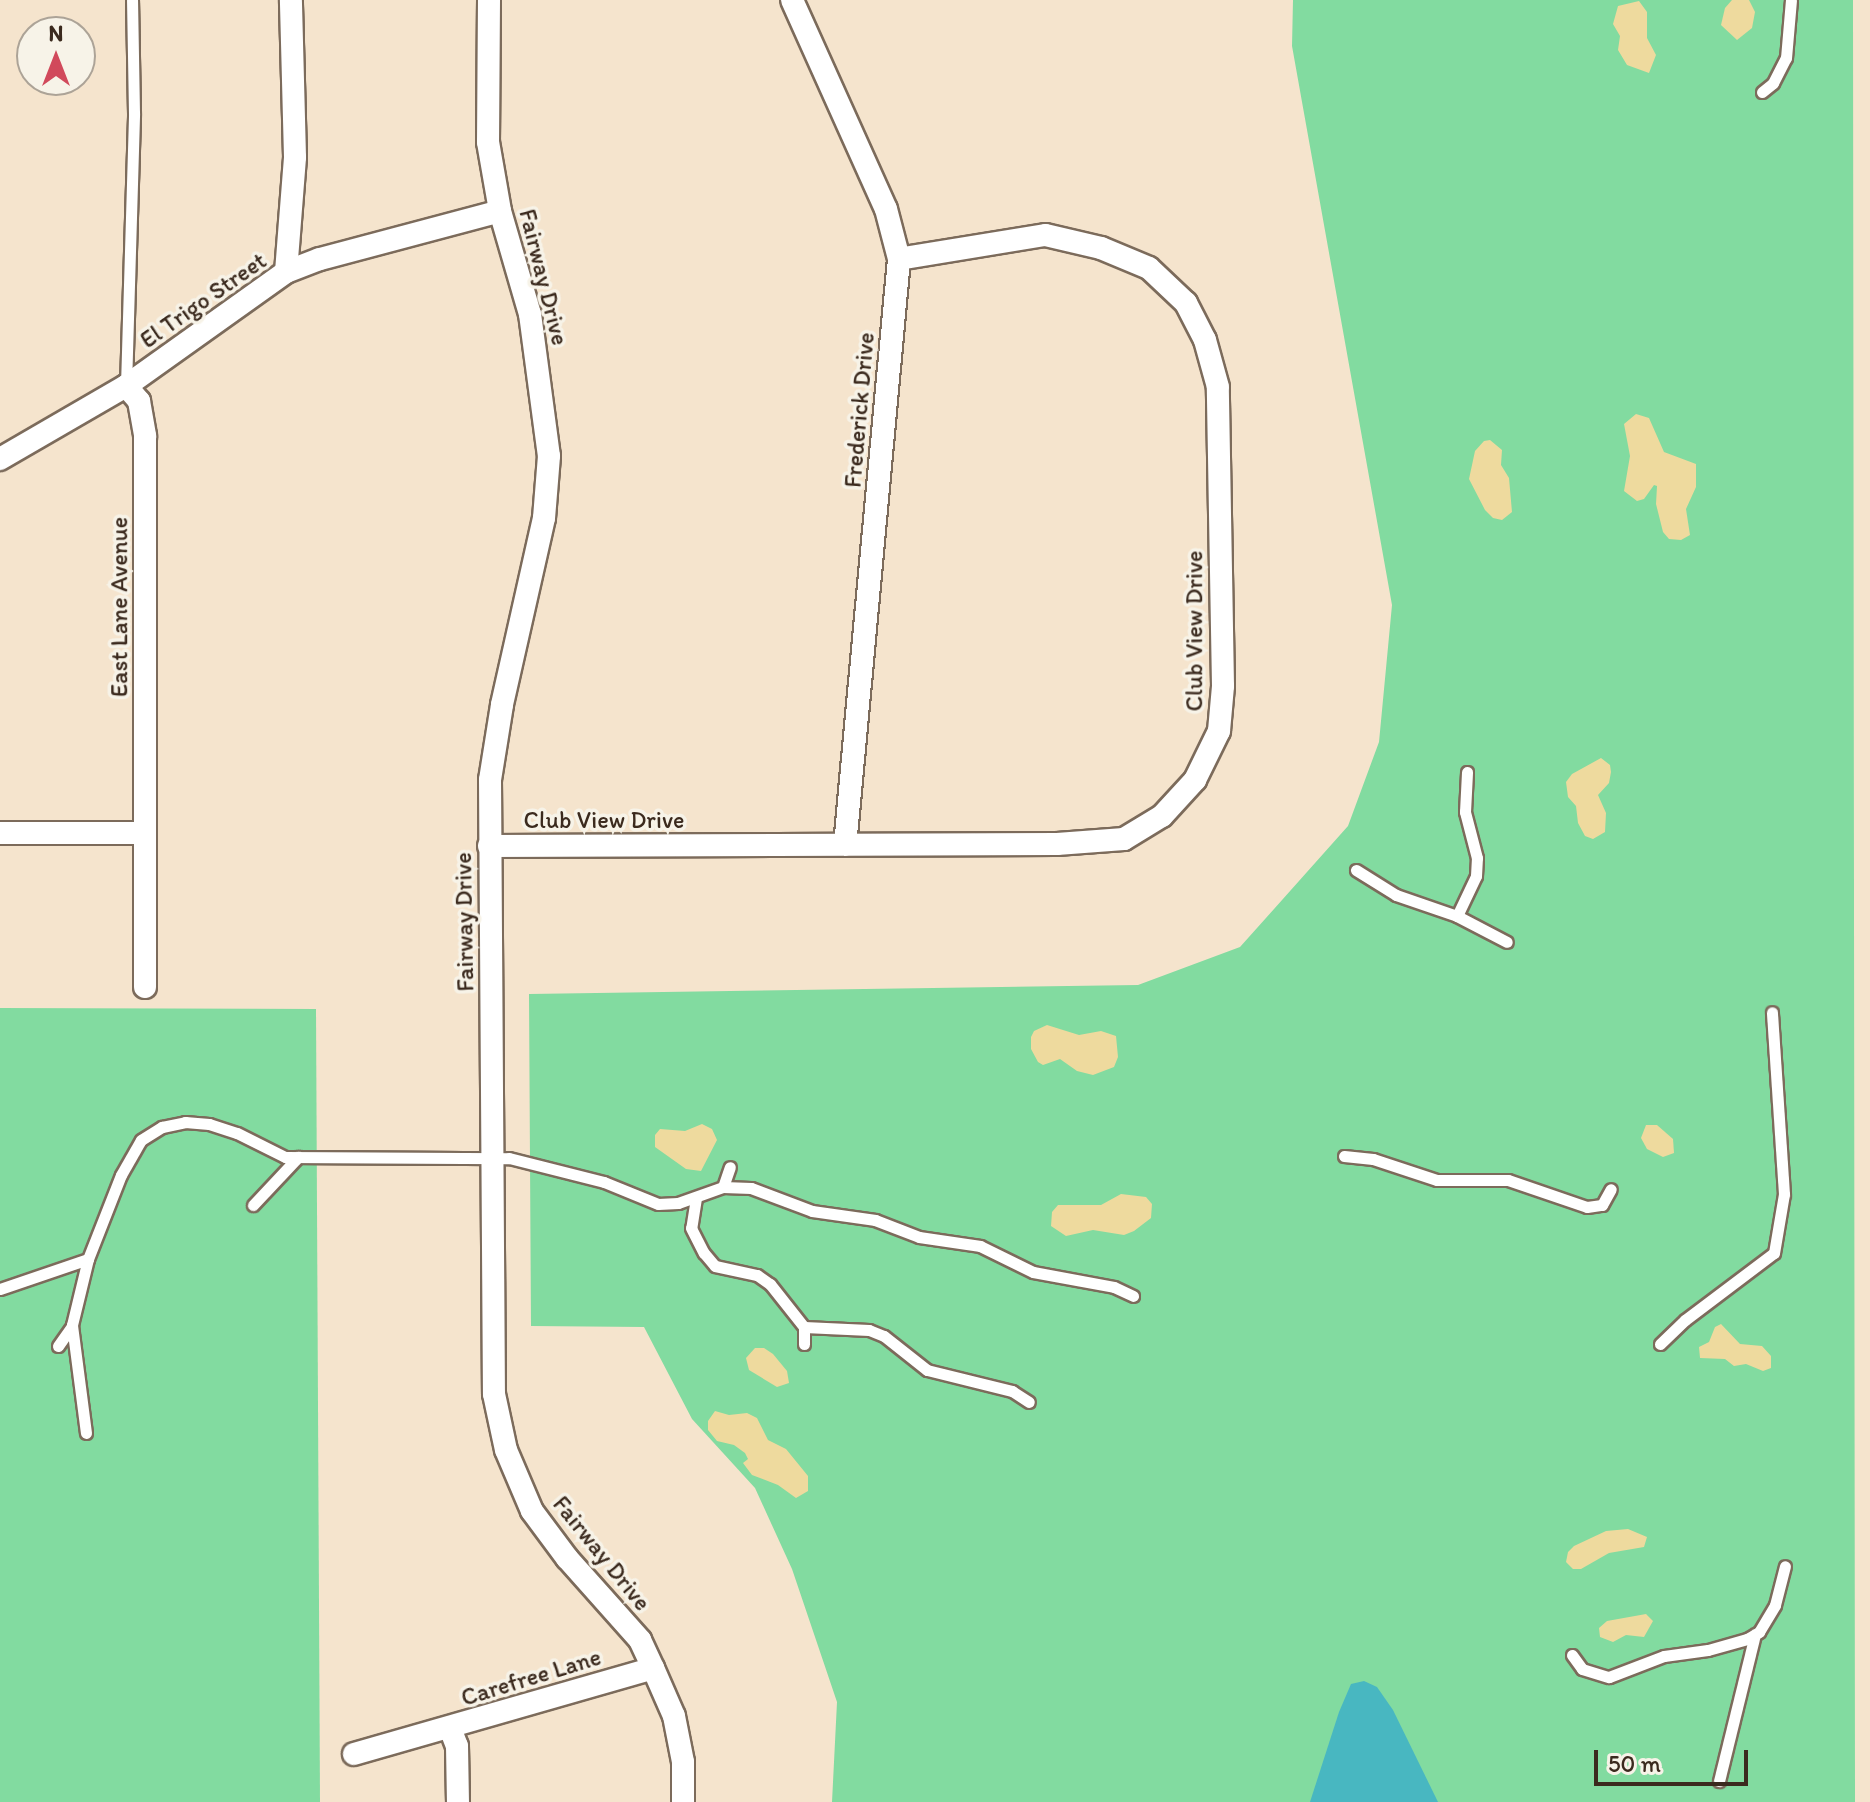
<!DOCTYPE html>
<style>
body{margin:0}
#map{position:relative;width:1870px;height:1802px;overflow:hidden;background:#f5e4cd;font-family:Itim,sans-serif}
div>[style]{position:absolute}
.green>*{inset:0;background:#82dba0}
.sand>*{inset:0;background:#eeda9e}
.water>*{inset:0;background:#48b7c1}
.roads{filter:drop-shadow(2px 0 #7c6b5b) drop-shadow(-2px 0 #7c6b5b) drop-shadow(0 2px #7c6b5b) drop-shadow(0 -2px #7c6b5b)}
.service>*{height:11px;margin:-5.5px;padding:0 5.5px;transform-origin:5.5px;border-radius:5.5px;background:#fff}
.minor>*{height:22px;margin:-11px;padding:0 11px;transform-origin:11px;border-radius:11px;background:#fff}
span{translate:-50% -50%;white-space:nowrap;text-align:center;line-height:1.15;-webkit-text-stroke:7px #f7f3e8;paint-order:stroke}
.street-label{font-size:24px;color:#3b2a1e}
.north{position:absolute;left:16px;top:16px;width:80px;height:80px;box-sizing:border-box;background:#f7f3e8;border:2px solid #aca397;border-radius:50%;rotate:0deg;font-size:22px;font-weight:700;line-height:32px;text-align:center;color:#3b2a1e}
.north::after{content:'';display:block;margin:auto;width:28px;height:36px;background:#d1495b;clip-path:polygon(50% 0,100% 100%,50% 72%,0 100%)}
.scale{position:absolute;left:1594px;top:1750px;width:154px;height:36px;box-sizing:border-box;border:4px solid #3b2a1e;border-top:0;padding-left:10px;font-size:24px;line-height:28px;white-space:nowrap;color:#3b2a1e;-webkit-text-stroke:6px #f7f3e8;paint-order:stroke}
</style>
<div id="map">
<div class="green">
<i style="clip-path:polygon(1293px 0,1853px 0,1855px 1802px,832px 1802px,837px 1702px,792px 1569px,755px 1488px,692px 1419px,644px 1327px,531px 1326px,529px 994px,1138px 985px,1240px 947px,1348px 826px,1379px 742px,1392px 605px,1292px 46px)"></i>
<i style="clip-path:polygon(0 1008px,316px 1009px,320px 1802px,0 1802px)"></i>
</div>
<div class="sand">
<i style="clip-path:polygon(1732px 0,1749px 0,1755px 12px,1752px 28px,1737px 40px,1721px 25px,1725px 8px)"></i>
<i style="clip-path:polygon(1639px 1px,1647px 12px,1647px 38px,1656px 55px,1649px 73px,1627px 65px,1618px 50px,1620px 36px,1613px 24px,1618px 6px)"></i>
<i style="clip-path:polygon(1636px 414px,1649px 418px,1664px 452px,1696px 464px,1696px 487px,1686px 509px,1690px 535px,1681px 540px,1669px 539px,1663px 532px,1656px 504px,1657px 486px,1654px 485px,1644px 499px,1637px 501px,1624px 491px,1630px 456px,1624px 424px)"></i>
<i style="clip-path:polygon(1490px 440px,1502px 450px,1501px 465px,1509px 478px,1512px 512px,1502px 520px,1493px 518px,1485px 510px,1469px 479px,1475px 451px,1484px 441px)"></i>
<i style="clip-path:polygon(1601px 758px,1610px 765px,1611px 772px,1609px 783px,1598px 795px,1606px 813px,1605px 832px,1593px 839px,1585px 836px,1578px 823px,1576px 806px,1568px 797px,1566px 782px,1572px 774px)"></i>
<i style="clip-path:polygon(1047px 1025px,1079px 1035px,1101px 1031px,1116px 1036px,1118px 1057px,1114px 1067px,1093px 1075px,1077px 1071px,1060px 1059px,1043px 1065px,1038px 1062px,1031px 1049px,1031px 1037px,1034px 1031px)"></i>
<i style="clip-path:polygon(702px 1124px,712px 1129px,717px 1140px,701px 1171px,686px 1169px,655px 1147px,655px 1135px,660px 1129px,685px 1131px)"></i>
<i style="clip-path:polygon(1646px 1125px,1657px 1125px,1673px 1139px,1674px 1153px,1663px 1157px,1647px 1149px,1641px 1138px)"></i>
<i style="clip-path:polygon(1121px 1194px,1146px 1197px,1152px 1204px,1151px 1218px,1134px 1231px,1124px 1235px,1093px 1230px,1066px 1236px,1051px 1226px,1052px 1212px,1058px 1205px,1101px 1205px)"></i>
<i style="clip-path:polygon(1721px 1324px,1740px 1344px,1762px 1346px,1771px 1356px,1771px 1368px,1763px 1371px,1746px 1364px,1734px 1366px,1725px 1359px,1700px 1358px,1699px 1347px,1709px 1342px,1715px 1327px)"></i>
<i style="clip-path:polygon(755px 1348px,764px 1348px,773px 1354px,787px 1371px,789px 1383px,777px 1387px,749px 1370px,746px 1358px)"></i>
<i style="clip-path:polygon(715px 1411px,729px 1415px,747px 1413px,757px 1418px,768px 1440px,786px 1449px,808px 1476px,808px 1491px,796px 1498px,778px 1485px,752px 1475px,743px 1463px,748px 1459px,745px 1453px,734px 1445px,717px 1441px,708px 1430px,708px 1421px)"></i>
<i style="clip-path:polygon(1628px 1529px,1647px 1537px,1644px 1547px,1609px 1553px,1581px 1569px,1573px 1569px,1566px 1562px,1568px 1552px,1574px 1546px,1606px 1531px)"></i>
<i style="clip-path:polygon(1646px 1614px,1653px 1621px,1644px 1637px,1626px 1635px,1613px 1642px,1600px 1637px,1599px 1628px,1607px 1621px)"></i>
</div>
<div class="water">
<i style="clip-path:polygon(1364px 1681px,1377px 1687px,1393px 1710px,1438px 1802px,1310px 1802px,1339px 1712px,1351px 1684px)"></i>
</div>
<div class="roads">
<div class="service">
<i style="left:1762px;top:92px;width:14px;rotate:-39deg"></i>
<i style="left:1773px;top:83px;width:28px;rotate:-63deg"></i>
<i style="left:1786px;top:58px;width:58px;rotate:-85.1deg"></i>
<i style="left:126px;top:386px;width:273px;rotate:-88.3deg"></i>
<i style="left:134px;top:113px;width:113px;rotate:-91deg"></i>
<i style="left:1356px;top:870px;width:47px;rotate:32deg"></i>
<i style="left:1396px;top:895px;width:65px;rotate:19deg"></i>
<i style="left:1457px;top:916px;width:56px;rotate:27.5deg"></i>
<i style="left:1457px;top:916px;width:44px;rotate:-64.6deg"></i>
<i style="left:1476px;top:876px;width:18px;rotate:-87deg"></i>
<i style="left:1477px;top:858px;width:48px;rotate:-104.6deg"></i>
<i style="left:1465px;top:812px;width:40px;rotate:-87.1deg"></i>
<i style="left:1344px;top:1156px;width:29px;rotate:6deg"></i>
<i style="left:1373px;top:1159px;width:67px;rotate:18.2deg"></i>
<i style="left:1437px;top:1180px;width:71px"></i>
<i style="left:1508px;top:1180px;width:83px;rotate:18.9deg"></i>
<i style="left:1587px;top:1207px;width:15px;rotate:-8deg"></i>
<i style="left:1602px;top:1205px;width:18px;rotate:-61deg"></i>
<i style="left:723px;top:1187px;width:28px;rotate:2deg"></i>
<i style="left:751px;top:1188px;width:65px;rotate:20.7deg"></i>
<i style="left:812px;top:1211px;width:64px;rotate:8.1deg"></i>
<i style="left:875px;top:1220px;width:47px;rotate:21.1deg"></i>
<i style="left:919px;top:1237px;width:62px;rotate:8.4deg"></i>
<i style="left:980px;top:1246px;width:59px;rotate:26.1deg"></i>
<i style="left:1033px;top:1272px;width:82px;rotate:10.5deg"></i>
<i style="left:1114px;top:1287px;width:21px;rotate:25deg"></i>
<i style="left:696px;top:1198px;width:30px;rotate:99deg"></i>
<i style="left:691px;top:1228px;width:28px;rotate:63deg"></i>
<i style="left:704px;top:1253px;width:17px;rotate:50deg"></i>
<i style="left:715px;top:1266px;width:43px;rotate:12.1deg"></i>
<i style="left:757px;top:1275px;width:16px;rotate:35deg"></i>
<i style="left:770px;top:1284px;width:55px;rotate:51.7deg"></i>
<i style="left:804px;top:1327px;width:65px;rotate:2.6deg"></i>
<i style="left:869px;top:1330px;width:16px;rotate:22deg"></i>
<i style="left:884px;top:1336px;width:55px;rotate:38.3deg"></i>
<i style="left:927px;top:1370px;width:88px;rotate:13.9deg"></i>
<i style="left:1012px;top:1391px;width:20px;rotate:33deg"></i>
<i style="left:253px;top:1205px;width:66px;rotate:-46.8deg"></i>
<i style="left:0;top:1289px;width:93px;rotate:-18.8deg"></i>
<i style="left:804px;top:1327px;width:17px;rotate:90deg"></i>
<i style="left:1660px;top:1344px;width:35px;rotate:-44deg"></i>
<i style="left:1685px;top:1320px;width:111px;rotate:-37deg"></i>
<i style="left:1774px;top:1253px;width:60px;rotate:-80.4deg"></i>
<i style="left:1784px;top:1194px;width:182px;rotate:-93.8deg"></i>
<i style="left:58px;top:1346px;width:24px;rotate:-55deg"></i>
<i style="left:86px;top:1433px;width:109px;rotate:-97.4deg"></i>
<i style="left:72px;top:1325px;width:68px;rotate:-76.4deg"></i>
<i style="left:88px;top:1259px;width:90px;rotate:-68.6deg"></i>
<i style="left:121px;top:1175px;width:40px;rotate:-60.3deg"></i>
<i style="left:141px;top:1140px;width:25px;rotate:-32deg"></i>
<i style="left:162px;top:1127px;width:24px;rotate:-12deg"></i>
<i style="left:185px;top:1122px;width:24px;rotate:5deg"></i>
<i style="left:209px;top:1124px;width:29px;rotate:18deg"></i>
<i style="left:237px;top:1133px;width:54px;rotate:26.6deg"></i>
<i style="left:285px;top:1157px;width:224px;rotate:0.3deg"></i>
<i style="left:509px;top:1158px;width:98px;rotate:14.2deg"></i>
<i style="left:604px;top:1182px;width:58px;rotate:22.2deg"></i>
<i style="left:658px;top:1204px;width:20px;rotate:-3deg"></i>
<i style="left:678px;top:1203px;width:48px;rotate:-19.6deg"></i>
<i style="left:723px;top:1187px;width:21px;rotate:-71deg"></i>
<i style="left:1572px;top:1655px;width:17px;rotate:54deg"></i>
<i style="left:1582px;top:1669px;width:28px;rotate:17deg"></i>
<i style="left:1609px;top:1677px;width:59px;rotate:-20.9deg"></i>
<i style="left:1664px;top:1656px;width:44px;rotate:-7.8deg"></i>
<i style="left:1708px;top:1650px;width:41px;rotate:-15.8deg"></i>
<i style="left:1747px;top:1639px;width:14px;rotate:-30deg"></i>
<i style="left:1759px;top:1632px;width:31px;rotate:-59deg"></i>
<i style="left:1775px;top:1605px;width:40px;rotate:-75.6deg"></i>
<i style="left:1719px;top:1781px;width:151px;rotate:-76.2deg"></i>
</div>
<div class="minor">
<i style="left:489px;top:0;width:142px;rotate:90.4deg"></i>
<i style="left:488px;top:142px;width:70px;rotate:80.1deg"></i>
<i style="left:500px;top:211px;width:107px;rotate:73.8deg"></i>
<i style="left:530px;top:314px;width:143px;rotate:82.4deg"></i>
<i style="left:549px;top:456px;width:62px;rotate:94.6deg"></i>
<i style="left:544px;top:518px;width:192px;rotate:102.7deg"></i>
<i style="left:502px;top:705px;width:76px;rotate:99.1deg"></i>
<i style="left:490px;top:780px;width:614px;rotate:89.63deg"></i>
<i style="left:494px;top:1394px;width:57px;rotate:77.9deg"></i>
<i style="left:506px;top:1450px;width:66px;rotate:66.9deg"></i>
<i style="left:532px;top:1511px;width:59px;rotate:53.3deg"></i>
<i style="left:567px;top:1558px;width:110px;rotate:48.3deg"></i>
<i style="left:640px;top:1640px;width:31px;rotate:65deg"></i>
<i style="left:653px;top:1668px;width:52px;rotate:66.4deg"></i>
<i style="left:674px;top:1716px;width:47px;rotate:78.9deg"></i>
<i style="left:683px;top:1762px;width:40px;rotate:90deg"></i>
<i style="left:792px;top:0;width:229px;rotate:65.8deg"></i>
<i style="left:886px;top:209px;width:52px;rotate:75.4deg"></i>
<i style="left:899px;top:259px;width:588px;rotate:95.26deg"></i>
<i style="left:286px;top:272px;width:115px;rotate:-85.5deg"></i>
<i style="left:295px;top:157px;width:157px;rotate:-91.5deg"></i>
<i style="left:126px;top:386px;width:20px;rotate:49deg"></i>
<i style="left:139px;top:401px;width:36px;rotate:80deg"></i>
<i style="left:145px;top:436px;width:551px;rotate:90deg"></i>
<i style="left:0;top:459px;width:146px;rotate:-30.1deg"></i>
<i style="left:126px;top:386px;width:196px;rotate:-35.5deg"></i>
<i style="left:286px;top:272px;width:36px;rotate:-21deg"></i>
<i style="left:320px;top:259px;width:186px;rotate:-14.9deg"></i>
<i style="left:0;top:833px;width:145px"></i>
<i style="left:489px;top:846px;width:568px;rotate:-0.2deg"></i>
<i style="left:1057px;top:844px;width:67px;rotate:-4.3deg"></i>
<i style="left:1124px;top:839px;width:44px;rotate:-31.2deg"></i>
<i style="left:1162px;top:816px;width:49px;rotate:-47.5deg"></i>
<i style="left:1195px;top:780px;width:55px;rotate:-63.9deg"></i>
<i style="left:1219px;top:731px;width:45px;rotate:-84.9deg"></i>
<i style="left:1223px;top:686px;width:299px;rotate:-91deg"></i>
<i style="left:1218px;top:387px;width:49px;rotate:-105.5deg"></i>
<i style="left:1205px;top:340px;width:42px;rotate:-117.2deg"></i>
<i style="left:1186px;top:303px;width:51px;rotate:-136.6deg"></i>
<i style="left:1149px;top:268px;width:52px;rotate:-157.4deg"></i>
<i style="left:1101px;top:248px;width:57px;rotate:-166.9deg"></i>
<i style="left:1045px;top:235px;width:148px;rotate:170.7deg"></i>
<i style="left:450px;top:1728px;width:19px;rotate:69deg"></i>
<i style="left:457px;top:1746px;width:56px;rotate:89deg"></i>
<i style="left:354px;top:1754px;width:311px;rotate:-16deg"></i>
</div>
</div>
<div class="street-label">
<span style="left:544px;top:277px;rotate:76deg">Fairway Drive</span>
<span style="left:203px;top:300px;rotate:-35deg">El Trigo Street</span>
<span style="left:859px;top:410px;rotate:-85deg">Frederick Drive</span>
<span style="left:119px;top:607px;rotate:-90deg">East Lane Avenue</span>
<span style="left:1194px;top:631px;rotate:-90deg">Club View Drive</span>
<span style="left:604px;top:820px">Club View Drive</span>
<span style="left:464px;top:922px;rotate:-91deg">Fairway Drive</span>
<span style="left:602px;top:1553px;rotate:51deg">Fairway Drive</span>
<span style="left:531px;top:1677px;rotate:-17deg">Carefree Lane</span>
</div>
<div class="north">N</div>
<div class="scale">50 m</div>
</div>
